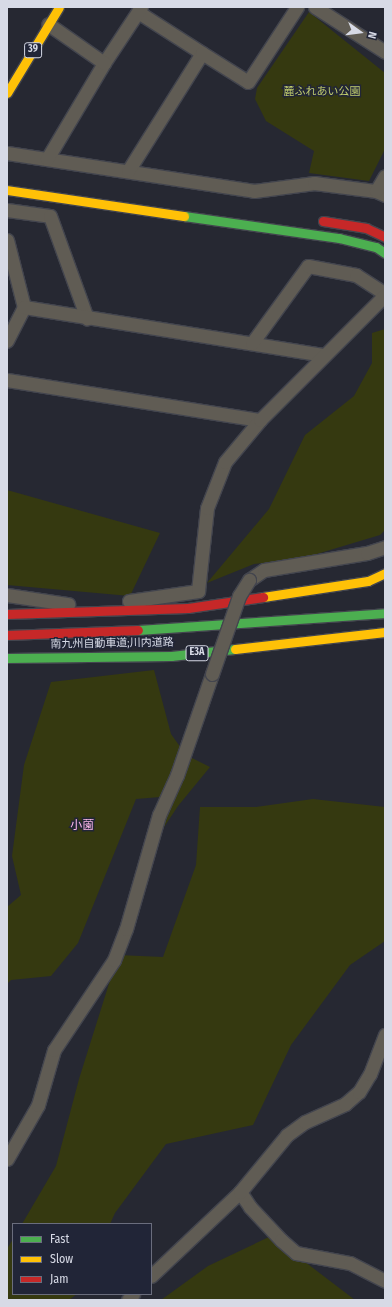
<!DOCTYPE html>
<meta charset="utf-8">
<style>
body{margin:0}
#map{position:relative;width:392px;height:1307px;overflow:hidden;background:#262832;font-family:"Fira Sans Condensed","Noto Sans JP",sans-serif}
div>[style]{position:absolute}
.green>*{inset:0;background:#353910}
.roads{filter:drop-shadow(1px 0 #43454e) drop-shadow(-1px 0 #43454e) drop-shadow(0 1px #43454e) drop-shadow(0 -1px #43454e)}
.street>*{height:13px;margin:-6.5px;padding:0 6.5px;transform-origin:6.5px;border-radius:6.5px;background:#605c54}
.fast>*{height:9px;margin:-4.5px;padding:0 4.5px;transform-origin:4.5px;border-radius:4.5px;background:#4caf50}
.slow>*{height:9px;margin:-4.5px;padding:0 4.5px;transform-origin:4.5px;border-radius:4.5px;background:#ffc107}
.jam>*{height:9px;margin:-4.5px;padding:0 4.5px;transform-origin:4.5px;border-radius:4.5px;background:#c62828}
.bridges{filter:drop-shadow(1px 0 #43454e) drop-shadow(-1px 0 #43454e) drop-shadow(0 1px #43454e) drop-shadow(0 -1px #43454e)}
.street-bridge>*{height:13px;margin:-6.5px;padding:0 6.5px;transform-origin:6.5px;border-radius:6.5px;background:#605c54}
span{translate:-50% -50%;white-space:nowrap;text-align:center;line-height:1.15;-webkit-text-stroke:3px #212537;paint-order:stroke}
.shield-label span{padding:1px 3px;background:#212537;border:1px solid;border-radius:3px;-webkit-text-stroke-width:0}
.shield-label{font-size:10px;color:#d7dae6;font-weight:700}
.park-label{font-size:11px;color:#c1cd6d}
.street-label{font-size:11px;color:#d7dae6}
.neighbourhood-label{font-size:12px;color:#fbb7e9}
.frame{position:absolute;inset:0;border:8px solid #d7dae6;pointer-events:none}
.legend{position:absolute;left:12px;top:1223px;width:140px;height:72px;box-sizing:border-box;background:#212537;border:1px solid #6a6d7d;margin:0;padding:5px 7px;list-style:none;font-size:12px;color:#d7dae6}
.legend li{display:flex;align-items:center;gap:8px;height:20px}
.legend b{width:20px;border:1px solid #6a6d7d}
.north{position:absolute;left:340px;top:12px;width:40px;height:40px;-webkit-text-stroke:3px #212537;paint-order:stroke;rotate:104deg;font-size:11px;font-weight:700;line-height:16px;text-align:center;color:#d7dae6}
.north::after{content:'';display:block;margin:auto;width:14px;height:18px;background:#d7dae6;clip-path:polygon(50% 0,100% 100%,50% 72%,0 100%)}
</style>
<div id="map">
<div class="green">
<i style="clip-path:polygon(309px 12px,385px 73px,385px 149px,369px 181px,309px 173px,314px 151px,266px 121px,255px 99px,257px 88px)"></i>
<i style="clip-path:polygon(385px 329px,385px 530px,380px 535px,300px 559px,254px 564px,207px 583px,269px 509px,305px 435px,354px 396px,372px 363px,372px 333px)"></i>
<i style="clip-path:polygon(7px 490px,160px 533px,130px 596px,7px 585px)"></i>
<i style="clip-path:polygon(154px 670px,171px 734px,186px 755px,210px 767px,178px 806px,145px 856px,160px 797px,136px 799px,78px 943px,51px 976px,11px 980px,7px 984px,7px 907px,21px 895px,12px 856px,24px 765px,51px 682px)"></i>
<i style="clip-path:polygon(313px 799px,385px 807px,385px 941px,350px 965px,291px 1045px,253px 1125px,166px 1144px,115px 1213px,110px 1224px,22px 1224px,56px 1166px,79px 1079px,118px 955px,163px 957px,196px 865px,200px 807px,256px 807px)"></i>
<i style="clip-path:polygon(271px 1236px,355px 1300px,161px 1300px,208px 1266px)"></i>
<i style="clip-path:polygon(13px 1239px,13px 1294px,77px 1294px,69px 1300px,7px 1300px,7px 1249px)"></i>
</div>
<div class="roads">
<div class="street">
<i style="left:315px;top:7px;width:83px;rotate:32.7deg"></i>
<i style="left:138px;top:12px;width:76px;rotate:32.6deg"></i>
<i style="left:104px;top:63px;width:67px;rotate:-56.5deg"></i>
<i style="left:7px;top:153px;width:250px;rotate:8.7deg"></i>
<i style="left:254px;top:191px;width:61px;rotate:-7.6deg"></i>
<i style="left:314px;top:183px;width:63px;rotate:7.4deg"></i>
<i style="left:376px;top:191px;width:10px;rotate:24deg"></i>
<i style="left:47px;top:159px;width:112px;rotate:-59.3deg"></i>
<i style="left:104px;top:63px;width:68px;rotate:-145.1deg"></i>
<i style="left:128px;top:171px;width:139px;rotate:-57.9deg"></i>
<i style="left:202px;top:53px;width:54px;rotate:32.2deg"></i>
<i style="left:248px;top:82px;width:90px;rotate:-56.8deg"></i>
<i style="left:376px;top:191px;width:17px;rotate:-59deg"></i>
<i style="left:7px;top:210px;width:43px;rotate:7.9deg"></i>
<i style="left:50px;top:216px;width:109px;rotate:70.1deg"></i>
<i style="left:7px;top:240px;width:69px;rotate:75.8deg"></i>
<i style="left:24px;top:307px;width:38px;rotate:117deg"></i>
<i style="left:24px;top:307px;width:304px;rotate:9.1deg"></i>
<i style="left:252px;top:343px;width:95px;rotate:-54deg"></i>
<i style="left:308px;top:266px;width:49px;rotate:10.6deg"></i>
<i style="left:356px;top:275px;width:35px;rotate:33deg"></i>
<i style="left:7px;top:380px;width:256px;rotate:9deg"></i>
<i style="left:249px;top:580px;width:18px;rotate:-34deg"></i>
<i style="left:264px;top:570px;width:104px;rotate:-9.4deg"></i>
<i style="left:367px;top:553px;width:19px;rotate:-18deg"></i>
<i style="left:7px;top:595px;width:62px;rotate:8.4deg"></i>
<i style="left:129px;top:601px;width:70px;rotate:-8.2deg"></i>
<i style="left:198px;top:591px;width:83px;rotate:-83.8deg"></i>
<i style="left:207px;top:508px;width:49px;rotate:-68.6deg"></i>
<i style="left:225px;top:462px;width:55px;rotate:-50.2deg"></i>
<i style="left:260px;top:420px;width:177px;rotate:-45deg"></i>
<i style="left:7px;top:1159px;width:62px;rotate:-60.1deg"></i>
<i style="left:38px;top:1105px;width:57px;rotate:-73.8deg"></i>
<i style="left:54px;top:1050px;width:108px;rotate:-56.3deg"></i>
<i style="left:114px;top:960px;width:33px;rotate:-69deg"></i>
<i style="left:126px;top:929px;width:119px;rotate:-73.9deg"></i>
<i style="left:159px;top:815px;width:44px;rotate:-65.8deg"></i>
<i style="left:177px;top:775px;width:107px;rotate:-70.9deg"></i>
<i style="left:240px;top:1192px;width:18px;rotate:56deg"></i>
<i style="left:250px;top:1207px;width:45px;rotate:46.8deg"></i>
<i style="left:281px;top:1240px;width:20px;rotate:41deg"></i>
<i style="left:296px;top:1253px;width:55px;rotate:10.5deg"></i>
<i style="left:350px;top:1263px;width:39px;rotate:27deg"></i>
<i style="left:151px;top:1276px;width:122px;rotate:-43.3deg"></i>
<i style="left:240px;top:1192px;width:74px;rotate:-50.5deg"></i>
<i style="left:287px;top:1135px;width:22px;rotate:-36deg"></i>
<i style="left:305px;top:1122px;width:44px;rotate:-24.2deg"></i>
<i style="left:345px;top:1104px;width:18px;rotate:-41deg"></i>
<i style="left:359px;top:1092px;width:21px;rotate:-59deg"></i>
<i style="left:370px;top:1074px;width:42px;rotate:-69deg"></i>
<i style="left:128px;top:1300px;width:8px;rotate:-50deg"></i>
</div>
<div class="fast">
<i style="left:184px;top:216px;width:157px;rotate:8.1deg"></i>
<i style="left:339px;top:238px;width:38px;rotate:14deg"></i>
<i style="left:376px;top:247px;width:11px;rotate:34deg"></i>
<i style="left:138px;top:630px;width:248px;rotate:-3.9deg"></i>
<i style="left:7px;top:658px;width:164px;rotate:-0.7deg"></i>
<i style="left:171px;top:656px;width:64px;rotate:-6.2deg"></i>
</div>
<div class="slow">
<i style="left:7px;top:93px;width:100px;rotate:-58.8deg"></i>
<i style="left:7px;top:190px;width:179px;rotate:8.4deg"></i>
<i style="left:263px;top:597px;width:106px;rotate:-8.7deg"></i>
<i style="left:368px;top:581px;width:19px;rotate:-25deg"></i>
<i style="left:235px;top:649px;width:151px;rotate:-6.5deg"></i>
</div>
<div class="jam">
<i style="left:323px;top:221px;width:44px;rotate:9.2deg"></i>
<i style="left:366px;top:228px;width:21px;rotate:25deg"></i>
<i style="left:7px;top:614px;width:181px;rotate:-1.9deg"></i>
<i style="left:188px;top:608px;width:76px;rotate:-8.3deg"></i>
<i style="left:7px;top:635px;width:131px;rotate:-2.2deg"></i>
</div>
</div>
<div class="bridges">
<div class="street-bridge">
<i style="left:212px;top:674px;width:83px;rotate:-70.9deg"></i>
<i style="left:239px;top:596px;width:19px;rotate:-58deg"></i>
</div>
</div>
<div class="shield-label">
<span style="left:33px;top:50px">39</span>
<span style="left:197px;top:653px">E3A</span>
</div>
<div class="park-label">
<span style="left:322px;top:92px">麓ふれあい公園</span>
</div>
<div class="street-label">
<span style="left:112px;top:644px;rotate:-1deg">南九州自動車道;川内道路</span>
</div>
<div class="neighbourhood-label">
<span style="left:82px;top:826px">小薗</span>
</div>
<div class="frame"></div>
<ul class="legend">
<li><b style="height:5px;background:#4caf50"></b>Fast</li>
<li><b style="height:5px;background:#ffc107"></b>Slow</li>
<li><b style="height:5px;background:#c62828"></b>Jam</li>
</ul>
<div class="north">N</div>
</div>
